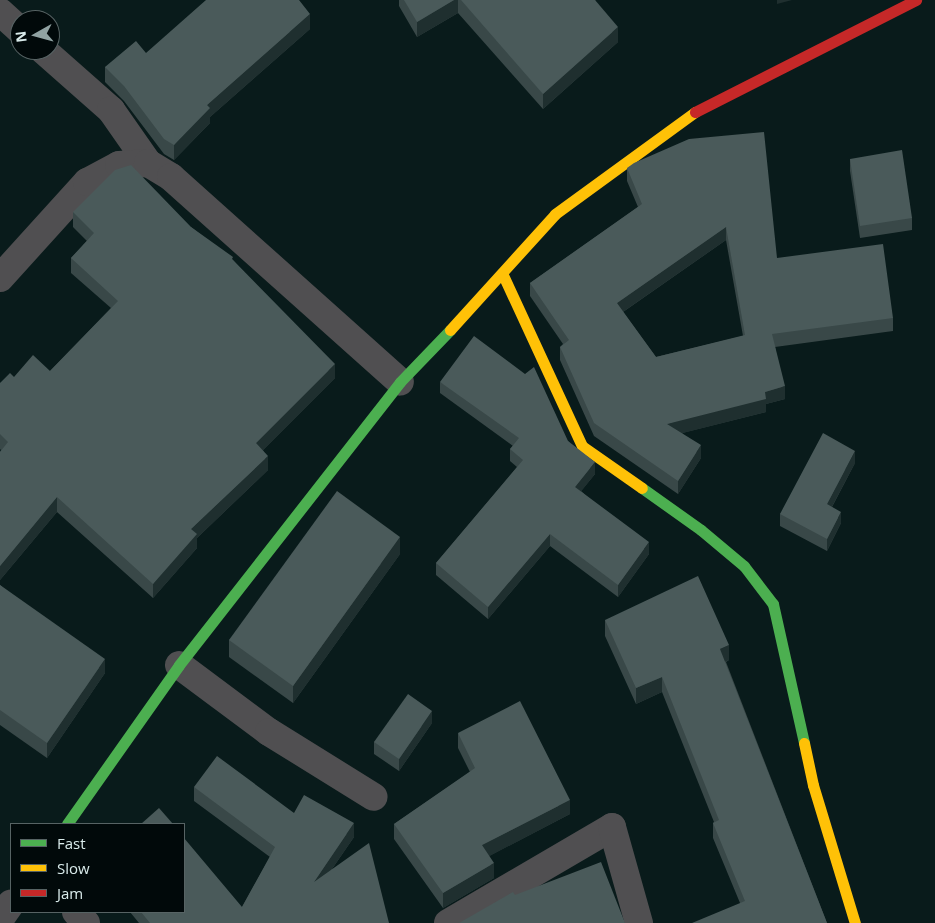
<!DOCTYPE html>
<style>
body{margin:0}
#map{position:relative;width:935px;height:923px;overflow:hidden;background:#091b1b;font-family:"Open Sans",sans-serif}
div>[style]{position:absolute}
.street>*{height:28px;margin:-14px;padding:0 14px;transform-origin:14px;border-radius:14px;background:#504f51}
.fast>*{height:11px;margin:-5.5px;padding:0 5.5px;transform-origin:5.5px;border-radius:5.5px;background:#4caf50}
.slow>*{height:11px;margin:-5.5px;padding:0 5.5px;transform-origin:5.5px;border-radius:5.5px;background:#ffc107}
.jam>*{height:11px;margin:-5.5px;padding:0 5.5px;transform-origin:5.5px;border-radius:5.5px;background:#c62828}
.wall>*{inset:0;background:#394848}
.shaded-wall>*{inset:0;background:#1f2f2f}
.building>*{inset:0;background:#4a5a5a}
span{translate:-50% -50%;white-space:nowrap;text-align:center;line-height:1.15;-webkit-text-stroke:4px #01090a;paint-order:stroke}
.legend{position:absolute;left:10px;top:823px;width:175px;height:90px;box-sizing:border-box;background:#01090a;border:1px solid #576364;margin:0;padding:6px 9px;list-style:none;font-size:15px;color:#d9ebeb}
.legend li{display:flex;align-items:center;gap:10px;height:25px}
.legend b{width:25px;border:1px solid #576364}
.north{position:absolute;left:10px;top:10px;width:50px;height:50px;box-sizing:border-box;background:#01090a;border:1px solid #576364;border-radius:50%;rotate:263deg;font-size:14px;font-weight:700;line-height:20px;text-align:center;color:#d9ebeb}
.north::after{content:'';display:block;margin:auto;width:18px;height:22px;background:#90a2a2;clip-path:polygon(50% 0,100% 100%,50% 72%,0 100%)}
</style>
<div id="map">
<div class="street">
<i style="left:0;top:12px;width:27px;rotate:42deg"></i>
<i style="left:43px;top:50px;width:91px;rotate:41.4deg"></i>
<i style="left:111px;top:110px;width:65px;rotate:55.1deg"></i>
<i style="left:0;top:278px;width:130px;rotate:-47.8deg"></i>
<i style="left:87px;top:182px;width:36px;rotate:-28deg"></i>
<i style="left:119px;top:165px;width:29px;rotate:-4deg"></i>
<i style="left:148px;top:163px;width:27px;rotate:31deg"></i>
<i style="left:171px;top:177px;width:307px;rotate:41.8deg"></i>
<i style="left:179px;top:665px;width:112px;rotate:36.7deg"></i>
<i style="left:269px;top:732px;width:123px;rotate:31.8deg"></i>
<i style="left:76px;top:912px;width:15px;rotate:48deg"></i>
<i style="left:0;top:919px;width:19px;rotate:-55deg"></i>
<i style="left:448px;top:923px;width:190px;rotate:-30.3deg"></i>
<i style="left:612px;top:827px;width:100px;rotate:74.3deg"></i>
</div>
<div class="fast">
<i style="left:642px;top:488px;width:72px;rotate:35.4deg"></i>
<i style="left:701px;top:530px;width:56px;rotate:39.9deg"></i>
<i style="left:744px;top:566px;width:48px;rotate:52.7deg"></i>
<i style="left:773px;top:604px;width:142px;rotate:77.4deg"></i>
<i style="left:67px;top:824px;width:194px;rotate:-54.8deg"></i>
<i style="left:179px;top:665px;width:359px;rotate:-52deg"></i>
<i style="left:400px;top:382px;width:72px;rotate:-46.1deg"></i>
</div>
<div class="slow">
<i style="left:503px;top:275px;width:188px;rotate:65.2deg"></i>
<i style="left:582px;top:446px;width:73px;rotate:35deg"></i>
<i style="left:450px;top:330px;width:156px;rotate:-47.8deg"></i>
<i style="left:555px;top:214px;width:173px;rotate:-36.1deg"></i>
<i style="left:804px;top:743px;width:43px;rotate:77.9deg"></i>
<i style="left:813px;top:785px;width:144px;rotate:73.1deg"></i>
</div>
<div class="jam">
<i style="left:695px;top:112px;width:248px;rotate:-26.9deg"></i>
</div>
<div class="wall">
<i style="clip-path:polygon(399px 0,595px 0,618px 42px,543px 109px,458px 13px,417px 37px,399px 6px)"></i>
<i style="clip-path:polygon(310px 29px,210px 117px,210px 123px,174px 160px,164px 154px,124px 101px,105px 82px,105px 67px,146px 53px)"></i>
<i style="clip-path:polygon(850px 159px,912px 218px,912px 230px,860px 238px,850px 171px)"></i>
<i style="clip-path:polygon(evenodd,627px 168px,777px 258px,893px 318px,893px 331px,775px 347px,785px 399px,766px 404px,766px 412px,682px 433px,701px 458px,678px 494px,594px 436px,560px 360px,560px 347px,563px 344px,530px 296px,530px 283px,638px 207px,627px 181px,627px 168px,726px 240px,743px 336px,656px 357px,623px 312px,726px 240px)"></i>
<i style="clip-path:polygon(73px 212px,191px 227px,233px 260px,335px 378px,263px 450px,268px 470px,197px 538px,197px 548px,153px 598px,57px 512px,0 580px,0 452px,1px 450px,0 449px,0 383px,14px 377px,50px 371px,111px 308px,71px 273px,71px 258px,87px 241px,73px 227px)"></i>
<i style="clip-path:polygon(440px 382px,568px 441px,595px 474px,581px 491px,649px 554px,618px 597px,550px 546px,488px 619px,436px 575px,436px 563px,517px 467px,510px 461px,510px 449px,513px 446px,440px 393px)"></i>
<i style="clip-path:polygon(855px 463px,832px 507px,841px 523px,827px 551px,780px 526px,780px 514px)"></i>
<i style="clip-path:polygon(400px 554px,293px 703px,229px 657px,229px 640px)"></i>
<i style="clip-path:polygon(0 585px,105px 673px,47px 758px,0 725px)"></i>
<i style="clip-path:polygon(605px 620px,729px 660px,726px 662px,827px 923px,740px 903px,713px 838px,713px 823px,714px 822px,662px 692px,636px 704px,605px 636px)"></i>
<i style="clip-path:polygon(432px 723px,399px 771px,374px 754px,374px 742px)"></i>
<i style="clip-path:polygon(458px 733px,570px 814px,489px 856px,494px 878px,443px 908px,394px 839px,394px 824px,470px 772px,458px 748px)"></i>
<i style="clip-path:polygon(194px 787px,294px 813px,354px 837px,332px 869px,389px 923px,139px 923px,130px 912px,184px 912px,242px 907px,270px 857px,194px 801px)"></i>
</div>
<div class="shaded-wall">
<i style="clip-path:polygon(454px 0,458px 0,458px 13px,417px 37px,417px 22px)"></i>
<i style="clip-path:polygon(777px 0,792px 0,777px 4px)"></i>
<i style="clip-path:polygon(310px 14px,310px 29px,210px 117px,210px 123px,174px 160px,174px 145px,207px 105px)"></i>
<i style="clip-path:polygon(618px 27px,618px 42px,543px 109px,543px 94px)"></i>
<i style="clip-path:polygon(726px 227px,726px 240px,617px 316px,617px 303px)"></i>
<i style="clip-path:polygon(335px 364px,335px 378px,256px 457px,256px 443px)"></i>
<i style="clip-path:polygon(785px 386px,785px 399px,766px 404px,766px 412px,667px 437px,667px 424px,765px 392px)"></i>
<i style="clip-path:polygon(701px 445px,701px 458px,678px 494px,678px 481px)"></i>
<i style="clip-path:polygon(855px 451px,855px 463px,827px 516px,827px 504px)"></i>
<i style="clip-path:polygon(268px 456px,268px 470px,197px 538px,197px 548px,153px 598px,153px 584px,191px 529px)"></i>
<i style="clip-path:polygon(595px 462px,595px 474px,575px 499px,575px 487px)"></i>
<i style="clip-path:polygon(57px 497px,57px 512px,0 580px,0 566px)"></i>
<i style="clip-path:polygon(841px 512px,841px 523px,827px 551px,827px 539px)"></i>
<i style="clip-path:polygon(550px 534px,550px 546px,488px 619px,488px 607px)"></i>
<i style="clip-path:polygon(400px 537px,400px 554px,293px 703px,293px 686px)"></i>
<i style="clip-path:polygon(649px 542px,649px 554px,618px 597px,618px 585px)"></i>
<i style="clip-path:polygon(729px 645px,729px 660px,720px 664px,720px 649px)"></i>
<i style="clip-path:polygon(105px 659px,105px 673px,47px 758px,47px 743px)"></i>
<i style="clip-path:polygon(662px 677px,662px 692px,636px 704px,636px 688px)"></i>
<i style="clip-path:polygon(432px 711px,432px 723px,399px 771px,399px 759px)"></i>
<i style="clip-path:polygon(570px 800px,570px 814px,482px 860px,482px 845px)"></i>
<i style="clip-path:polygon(354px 823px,354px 837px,314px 895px,314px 882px)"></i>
<i style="clip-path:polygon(494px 863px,494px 878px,443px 908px,443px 893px)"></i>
</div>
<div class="building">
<i style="clip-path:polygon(206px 0,299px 0,310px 14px,207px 105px,210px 108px,174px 145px,164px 139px,124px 86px,105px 67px,136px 41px,146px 53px)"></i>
<i style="clip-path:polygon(404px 0,454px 0,417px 22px)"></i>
<i style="clip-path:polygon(461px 0,595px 0,618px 27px,543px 94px)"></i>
<i style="clip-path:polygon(evenodd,764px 132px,777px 258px,883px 244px,893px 318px,772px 334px,785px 386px,765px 392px,766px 399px,667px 424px,701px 445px,678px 481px,594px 423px,560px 347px,569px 340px,530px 283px,642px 204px,627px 168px,634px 163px,689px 139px,764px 132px,726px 227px,745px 335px,656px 357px,617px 303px,726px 227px)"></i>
<i style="clip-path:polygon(902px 150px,912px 218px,860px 226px,850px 159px)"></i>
<i style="clip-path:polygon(131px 165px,191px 227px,233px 257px,232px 259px,335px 364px,256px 443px,268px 456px,191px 529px,197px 534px,153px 584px,57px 497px,0 566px,0 452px,8px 442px,0 434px,0 383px,10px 373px,14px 377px,33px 355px,50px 371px,118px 301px,71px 258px,94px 233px,73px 212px,115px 170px)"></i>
<i style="clip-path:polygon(474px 336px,525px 374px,534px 367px,568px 441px,595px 462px,575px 487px,649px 542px,618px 585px,550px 534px,488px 607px,436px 563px,523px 460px,510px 449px,519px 438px,440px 382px)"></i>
<i style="clip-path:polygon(823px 433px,855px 451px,827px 504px,841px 512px,827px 539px,780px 514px)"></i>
<i style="clip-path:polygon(337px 491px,400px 537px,293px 686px,229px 640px)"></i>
<i style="clip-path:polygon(698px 576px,729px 645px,720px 649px,827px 923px,692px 923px,745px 901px,713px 823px,719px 820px,662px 677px,636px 688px,605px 620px)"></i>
<i style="clip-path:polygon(0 585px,105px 659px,47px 743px,0 710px)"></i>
<i style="clip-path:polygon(408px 694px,432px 711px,399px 759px,374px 742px)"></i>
<i style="clip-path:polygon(520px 701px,570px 800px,482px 845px,494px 863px,443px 893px,394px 824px,475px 768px,458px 733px)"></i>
<i style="clip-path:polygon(217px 756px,294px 813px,304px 795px,354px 823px,314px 882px,369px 843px,389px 923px,150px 923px,141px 912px,184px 912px,184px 838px,242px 907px,275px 847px,194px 787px)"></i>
<i style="clip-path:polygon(159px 808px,173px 824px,141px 824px)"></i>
<i style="clip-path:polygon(601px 862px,625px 923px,459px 923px,513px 892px,515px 895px)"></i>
</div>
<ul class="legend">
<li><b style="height:6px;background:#4caf50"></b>Fast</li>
<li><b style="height:6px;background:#ffc107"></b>Slow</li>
<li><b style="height:6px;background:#c62828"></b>Jam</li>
</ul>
<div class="north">N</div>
</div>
